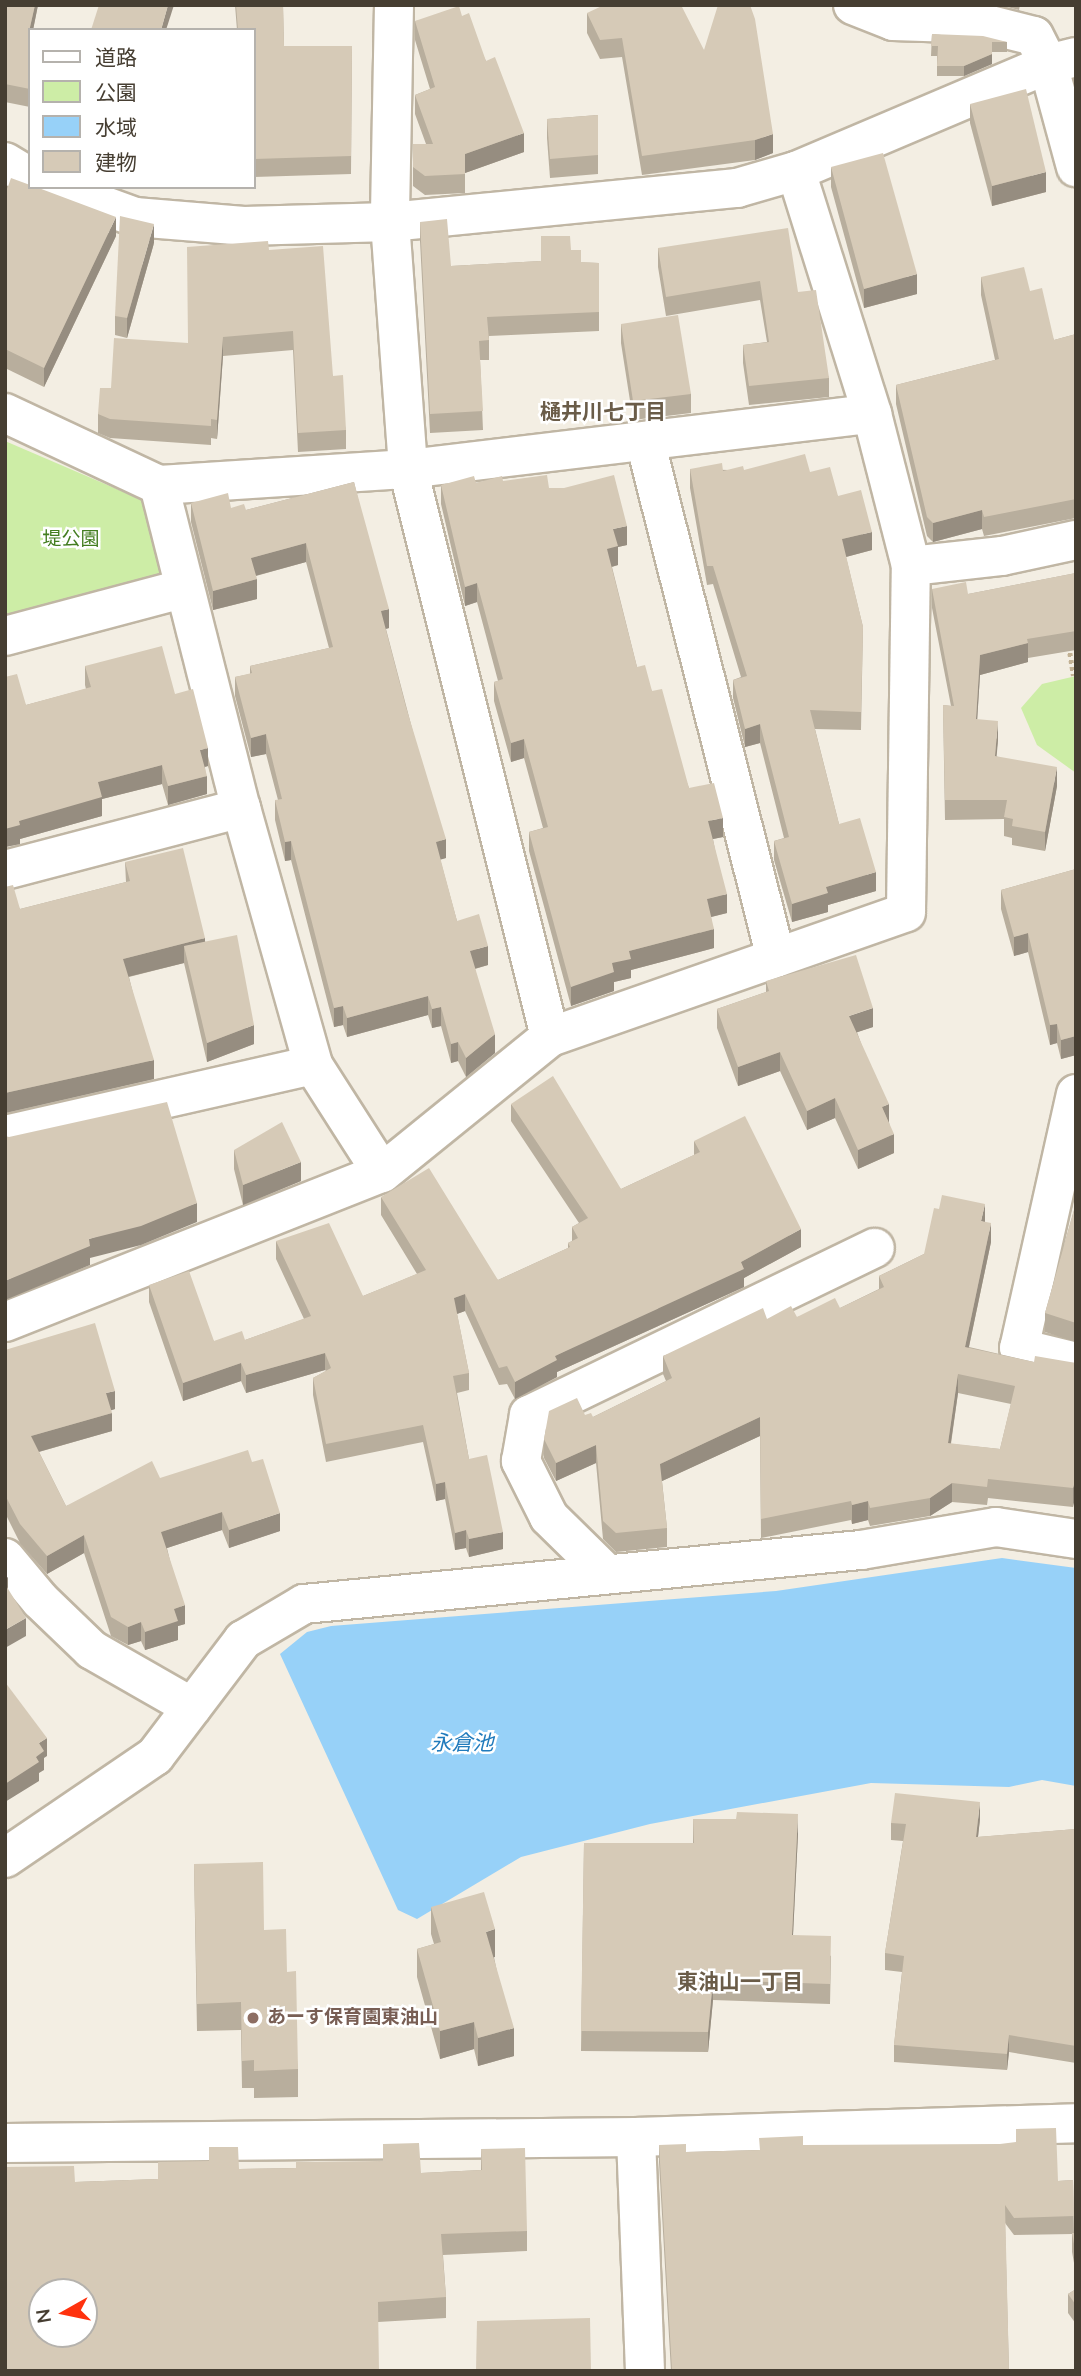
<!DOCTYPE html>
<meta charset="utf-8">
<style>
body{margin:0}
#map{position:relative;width:1081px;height:2376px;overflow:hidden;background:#f3eee3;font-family:"Nunito Sans","Noto Sans JP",sans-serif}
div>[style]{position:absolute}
.green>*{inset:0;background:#cdeda6}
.water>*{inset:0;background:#97d1f8}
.path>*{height:4.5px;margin-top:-2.25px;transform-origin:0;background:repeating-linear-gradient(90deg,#c3b294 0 3.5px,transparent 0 7px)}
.roads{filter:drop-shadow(2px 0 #c0b6a4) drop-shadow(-2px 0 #c0b6a4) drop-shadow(0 2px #c0b6a4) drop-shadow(0 -2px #c0b6a4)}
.minor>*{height:38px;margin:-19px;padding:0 19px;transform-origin:19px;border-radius:19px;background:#fff}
.wall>*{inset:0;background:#b8ae9d}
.shaded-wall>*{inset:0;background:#968d80}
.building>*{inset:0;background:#d6cab7}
.dots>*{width:19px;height:19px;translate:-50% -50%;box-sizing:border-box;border:4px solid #fff;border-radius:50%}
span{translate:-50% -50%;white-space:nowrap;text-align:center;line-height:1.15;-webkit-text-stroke:5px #fff;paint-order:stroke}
.park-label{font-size:19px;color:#437d20}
.education-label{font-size:19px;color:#785e54;font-weight:700}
.left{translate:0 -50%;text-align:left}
.neighbourhood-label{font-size:21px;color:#6a5c48;font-weight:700}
.water-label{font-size:21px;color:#217bbc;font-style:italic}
.frame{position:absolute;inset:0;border:7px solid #463e32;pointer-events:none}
.legend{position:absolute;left:28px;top:28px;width:228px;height:161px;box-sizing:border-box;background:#fff;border:2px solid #b5b2ad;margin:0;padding:9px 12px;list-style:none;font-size:21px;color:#463e32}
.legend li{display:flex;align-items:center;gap:14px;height:35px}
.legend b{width:35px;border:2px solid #b5b2ad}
.north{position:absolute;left:28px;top:2278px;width:70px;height:70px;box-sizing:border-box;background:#fff;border:2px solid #b5b2ad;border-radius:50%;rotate:261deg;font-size:19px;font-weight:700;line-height:28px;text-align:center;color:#463e32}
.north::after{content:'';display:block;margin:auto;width:24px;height:32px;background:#ff320e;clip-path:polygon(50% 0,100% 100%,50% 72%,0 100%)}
</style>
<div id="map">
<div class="green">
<i style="clip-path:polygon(5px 441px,154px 505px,168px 582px,5px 625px)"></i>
<i style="clip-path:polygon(1076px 676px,1076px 773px,1037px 745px,1021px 708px,1042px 684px)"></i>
</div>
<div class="water">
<i style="clip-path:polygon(1002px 1558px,1076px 1568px,1076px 1786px,1042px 1780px,1009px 1787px,871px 1783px,650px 1824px,521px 1857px,417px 1919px,398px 1910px,280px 1654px,307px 1632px,331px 1626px,776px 1591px)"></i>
</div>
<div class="path">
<i style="left:1069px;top:646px;width:30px;rotate:81deg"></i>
</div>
<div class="roads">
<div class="minor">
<i style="left:394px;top:5px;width:217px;rotate:91.1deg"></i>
<i style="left:390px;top:222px;width:248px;rotate:85.8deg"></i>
<i style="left:408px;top:469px;width:585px;rotate:75.96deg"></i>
<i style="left:853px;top:5px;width:43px;rotate:21.8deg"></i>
<i style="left:893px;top:21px;width:93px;rotate:1.8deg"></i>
<i style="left:986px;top:24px;width:49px;rotate:14deg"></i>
<i style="left:1034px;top:36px;width:31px;rotate:63deg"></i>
<i style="left:1048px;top:64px;width:107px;rotate:74.8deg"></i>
<i style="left:5px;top:162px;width:29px;rotate:31deg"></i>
<i style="left:796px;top:171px;width:255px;rotate:72.6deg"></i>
<i style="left:872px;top:414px;width:157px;rotate:75.6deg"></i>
<i style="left:911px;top:566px;width:92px;rotate:-6.3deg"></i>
<i style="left:1002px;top:556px;width:76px;rotate:-12.2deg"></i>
<i style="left:53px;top:187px;width:87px;rotate:20.1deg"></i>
<i style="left:135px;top:217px;width:109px;rotate:4.7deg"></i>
<i style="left:244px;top:226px;width:146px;rotate:-1.6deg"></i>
<i style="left:390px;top:222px;width:349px;rotate:-5.6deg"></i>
<i style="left:737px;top:188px;width:61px;rotate:-16.1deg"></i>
<i style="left:796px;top:171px;width:274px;rotate:-23deg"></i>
<i style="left:1048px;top:64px;width:29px;rotate:-14deg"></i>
<i style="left:5px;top:413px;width:170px;rotate:25.1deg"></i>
<i style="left:159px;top:485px;width:250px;rotate:-3.7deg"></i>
<i style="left:408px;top:469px;width:467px;rotate:-6.8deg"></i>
<i style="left:645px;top:441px;width:533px;rotate:75.78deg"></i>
<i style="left:159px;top:485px;width:333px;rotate:75.8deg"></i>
<i style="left:241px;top:808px;width:267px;rotate:74.3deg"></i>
<i style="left:313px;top:1065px;width:128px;rotate:57.4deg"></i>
<i style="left:5px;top:636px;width:186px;rotate:-14.9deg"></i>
<i style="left:5px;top:870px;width:244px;rotate:-14.7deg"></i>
<i style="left:1076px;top:1094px;width:260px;rotate:102.6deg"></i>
<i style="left:1019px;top:1348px;width:59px;rotate:13.8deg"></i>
<i style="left:5px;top:1135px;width:316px;rotate:-12.8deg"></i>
<i style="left:5px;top:1322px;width:405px;rotate:-21.6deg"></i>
<i style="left:382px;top:1173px;width:216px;rotate:-39deg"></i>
<i style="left:550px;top:1037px;width:377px;rotate:-19.3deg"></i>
<i style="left:906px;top:912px;width:346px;rotate:-89.2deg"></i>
<i style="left:5px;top:1558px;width:55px;rotate:50.2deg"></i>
<i style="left:40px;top:1600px;width:72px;rotate:43.9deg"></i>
<i style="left:92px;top:1650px;width:115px;rotate:29.7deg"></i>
<i style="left:606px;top:1573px;width:80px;rotate:-135.5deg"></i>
<i style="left:549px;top:1517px;width:63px;rotate:-116.6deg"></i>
<i style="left:521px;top:1461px;width:47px;rotate:-80.1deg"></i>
<i style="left:529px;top:1415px;width:384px;rotate:-25.8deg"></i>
<i style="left:5px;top:1858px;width:181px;rotate:-34.2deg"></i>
<i style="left:155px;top:1756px;width:146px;rotate:-52.8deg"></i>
<i style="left:243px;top:1640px;width:71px;rotate:-30.5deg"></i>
<i style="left:304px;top:1604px;width:560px;rotate:-5.54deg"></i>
<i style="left:861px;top:1550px;width:137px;rotate:-9.7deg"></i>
<i style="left:996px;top:1527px;width:81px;rotate:8.5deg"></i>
<i style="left:636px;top:2137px;width:234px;rotate:87.8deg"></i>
<i style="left:5px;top:2143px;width:631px;rotate:-0.54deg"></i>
<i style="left:636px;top:2137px;width:440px;rotate:-1.8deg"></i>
</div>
</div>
<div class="wall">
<i style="clip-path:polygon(5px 5px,38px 5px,33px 30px,30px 30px,30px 107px,5px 102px)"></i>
<i style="clip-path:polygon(235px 5px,283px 5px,284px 46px,352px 46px,351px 174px,254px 177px,254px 30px,237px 30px)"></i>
<i style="clip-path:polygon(1000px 5px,1020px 5px,1019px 10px)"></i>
<i style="clip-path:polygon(587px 13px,704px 50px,773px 153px,755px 160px,642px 175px,622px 57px,600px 59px,587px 33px)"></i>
<i style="clip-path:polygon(462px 16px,486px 61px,524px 152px,465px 173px,465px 193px,425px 195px,413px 186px,413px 144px,426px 144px,415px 114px,415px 95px,430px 89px,415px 40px,415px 21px)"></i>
<i style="clip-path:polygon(932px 34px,1007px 42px,1007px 52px,992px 52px,992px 64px,964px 76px,937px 76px,937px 56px,931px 56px)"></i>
<i style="clip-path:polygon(970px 104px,1046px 192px,992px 206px,970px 123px)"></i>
<i style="clip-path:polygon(598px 115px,598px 174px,550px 178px,547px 138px,547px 119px)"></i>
<i style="clip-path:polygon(831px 167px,917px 294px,864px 308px,831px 187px)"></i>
<i style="clip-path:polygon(5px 195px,116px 236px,44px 387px,5px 368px)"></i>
<i style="clip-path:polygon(420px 222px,451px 266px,541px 261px,599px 263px,599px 331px,489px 336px,489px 360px,480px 360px,483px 430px,430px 433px,420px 241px)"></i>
<i style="clip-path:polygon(154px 243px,127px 338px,115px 335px,115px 316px)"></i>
<i style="clip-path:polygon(658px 248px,798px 292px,829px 378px,829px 397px,749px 405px,743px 363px,743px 345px,767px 342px,760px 300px,666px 316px,658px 267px)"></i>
<i style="clip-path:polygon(269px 250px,333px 376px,346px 430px,346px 449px,298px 452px,293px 350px,223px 356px,217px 439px,211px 438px,211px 445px,110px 438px,98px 433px,98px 414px,111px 388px,188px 343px)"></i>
<i style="clip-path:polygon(981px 277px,1030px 291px,1054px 340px,1076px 334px,1076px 518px,984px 536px,982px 529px,933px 542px,927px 536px,896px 404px,896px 385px,995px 360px,981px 295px)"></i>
<i style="clip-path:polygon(621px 324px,691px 394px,691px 413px,633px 420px,621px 343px)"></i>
<i style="clip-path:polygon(690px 469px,810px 472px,838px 496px,872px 550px,846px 557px,863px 627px,861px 730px,815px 729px,839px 824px,876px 891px,828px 905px,828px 912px,792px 922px,774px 860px,774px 841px,784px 838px,760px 743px,745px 747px,733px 698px,733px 680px,741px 677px,713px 584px,707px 585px,690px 488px)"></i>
<i style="clip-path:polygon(503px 481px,549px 488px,627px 545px,618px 547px,618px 565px,612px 567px,637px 667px,652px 691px,689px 788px,723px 837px,713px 839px,727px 913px,711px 917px,714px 948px,631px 970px,631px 978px,614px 982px,614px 991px,571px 1006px,529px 851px,529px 832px,543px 828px,524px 758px,511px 762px,494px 701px,494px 682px,498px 681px,477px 602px,465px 606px,441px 504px,441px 485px)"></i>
<i style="clip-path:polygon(354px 482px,389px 628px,386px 629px,446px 858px,440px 859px,457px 921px,488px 965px,475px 969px,495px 1053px,466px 1077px,458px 1061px,451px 1063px,441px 1026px,432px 1028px,428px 1015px,347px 1037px,343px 1025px,334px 1027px,291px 860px,285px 861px,275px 820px,275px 800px,278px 800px,266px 754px,251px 757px,235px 696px,235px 677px,250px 674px,250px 666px,329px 648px,306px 562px,256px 576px,257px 599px,213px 610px,191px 522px,191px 503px,246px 510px)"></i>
<i style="clip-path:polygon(1076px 573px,1076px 650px,1028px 658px,1028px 662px,980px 675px,977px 720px,998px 740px,996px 756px,1057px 786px,1045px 851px,1012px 845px,1012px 838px,1004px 836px,1004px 819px,945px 820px,943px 705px,951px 706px,932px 608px,932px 589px,968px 594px)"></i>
<i style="clip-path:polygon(85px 666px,175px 694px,208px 766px,205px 767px,207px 794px,168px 805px,162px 784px,102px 799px,102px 816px,20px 839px,20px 844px,5px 847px,5px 677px,26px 705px,86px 689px,85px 685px)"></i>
<i style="clip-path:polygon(125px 862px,205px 941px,254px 1044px,207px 1062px,184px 963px,129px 977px,154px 1079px,5px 1113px,5px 887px,20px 909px,126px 882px)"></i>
<i style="clip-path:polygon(1076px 869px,1076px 1055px,1061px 1059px,1057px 1043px,1050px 1045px,1028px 952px,1014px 956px,1001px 909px,1001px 890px)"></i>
<i style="clip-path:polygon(766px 981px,873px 1027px,857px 1032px,889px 1122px,894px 1153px,858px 1169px,835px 1118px,807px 1130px,780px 1071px,738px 1086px,717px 1028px,717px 1009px,766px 992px)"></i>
<i style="clip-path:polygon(511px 1104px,621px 1189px,694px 1155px,694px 1141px,801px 1247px,744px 1278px,744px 1287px,557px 1372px,557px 1377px,515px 1399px,507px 1384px,499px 1385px,465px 1311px,457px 1314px,469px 1373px,469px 1390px,457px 1393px,469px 1459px,503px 1549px,469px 1557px,466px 1548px,455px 1550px,445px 1499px,436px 1501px,423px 1442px,326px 1462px,313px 1395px,313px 1378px,326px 1371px,325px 1370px,246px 1393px,241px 1381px,183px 1401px,149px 1302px,149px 1285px,214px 1341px,245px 1340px,304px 1319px,276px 1259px,276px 1241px,363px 1296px,417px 1274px,381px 1215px,381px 1197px,498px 1280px,568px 1248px,568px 1243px,572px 1241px,572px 1227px,579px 1223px,511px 1121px)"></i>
<i style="clip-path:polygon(234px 1150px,301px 1181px,243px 1205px,234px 1169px)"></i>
<i style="clip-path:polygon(1076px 1203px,1076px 1342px,1045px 1332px,1045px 1313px)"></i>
<i style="clip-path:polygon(evenodd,985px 1222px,991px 1242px,969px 1347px,1034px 1362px,1076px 1363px,1073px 1507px,988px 1498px,987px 1505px,952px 1502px,930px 1516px,870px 1526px,868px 1520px,852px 1524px,851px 1520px,761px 1538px,760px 1436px,662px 1481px,667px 1528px,667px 1547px,616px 1552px,603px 1539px,596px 1463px,556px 1481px,544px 1458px,544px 1439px,585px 1415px,593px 1417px,666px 1381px,663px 1374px,663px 1356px,767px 1319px,797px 1317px,840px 1308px,879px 1289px,879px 1276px,924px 1254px,985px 1222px,958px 1393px,1011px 1404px,1000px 1449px,951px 1444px,958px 1393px)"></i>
<i style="clip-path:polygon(5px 1350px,115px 1409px,111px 1410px,112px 1431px,39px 1452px,66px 1506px,160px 1478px,280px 1531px,229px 1548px,222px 1530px,167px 1548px,185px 1624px,178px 1626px,178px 1640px,145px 1650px,141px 1641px,128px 1645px,111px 1636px,84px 1553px,47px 1574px,20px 1543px,5px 1513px)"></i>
<i style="clip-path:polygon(693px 1819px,798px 1834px,793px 1935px,831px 1956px,830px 2004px,713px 2000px,708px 2052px,581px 2051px,584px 1843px,693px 1843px)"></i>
<i style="clip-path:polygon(980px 1819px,978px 1837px,1076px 1829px,1076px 2063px,1009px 2052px,1007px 2070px,894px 2062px,894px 2045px,902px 1972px,885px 1970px,885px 1953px,903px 1841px,891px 1840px,891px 1823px)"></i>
<i style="clip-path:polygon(194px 1864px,264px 1930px,287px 1972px,298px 2069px,298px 2097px,254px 2098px,254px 2088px,242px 2088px,241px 2030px,197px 2031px)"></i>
<i style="clip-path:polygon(431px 1907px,495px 1957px,494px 1957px,514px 2056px,478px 2066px,474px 2049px,440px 2059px,417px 1977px,417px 1949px,434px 1944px,431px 1934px)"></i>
<i style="clip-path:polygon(383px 2144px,421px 2173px,481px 2170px,481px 2149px,527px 2231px,527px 2251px,443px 2255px,446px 2297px,446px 2318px,378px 2322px,75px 2182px,158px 2179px,239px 2169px,296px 2168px,383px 2161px)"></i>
<i style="clip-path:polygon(659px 2145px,686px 2152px,760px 2150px,803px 2145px,1058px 2181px,1073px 2180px,1074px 2233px,1076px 2233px,1076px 2274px,1072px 2252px,1072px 2234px,1014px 2235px,1005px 2223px,1009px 2371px,671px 2371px,659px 2162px)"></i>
<i style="clip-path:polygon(1076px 2289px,1076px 2324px,1068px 2313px,1068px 2294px)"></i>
</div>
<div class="shaded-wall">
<i style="clip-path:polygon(35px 5px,38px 5px,33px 30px,30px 30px,30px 47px,28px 36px)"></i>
<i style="clip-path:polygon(168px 5px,174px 5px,166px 30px,161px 30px)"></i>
<i style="clip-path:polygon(992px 54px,992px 64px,964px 76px,964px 66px)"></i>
<i style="clip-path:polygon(524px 133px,524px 152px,465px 173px,465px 193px,465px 154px)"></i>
<i style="clip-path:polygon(773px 134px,773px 153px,755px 160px,755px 140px)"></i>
<i style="clip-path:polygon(1046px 172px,1046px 192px,992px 206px,992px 186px)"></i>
<i style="clip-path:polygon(116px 217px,116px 236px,44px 387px,44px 368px)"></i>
<i style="clip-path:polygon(154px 224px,154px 243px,127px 338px,127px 318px)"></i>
<i style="clip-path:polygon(917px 274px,917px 294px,864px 308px,864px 289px)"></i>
<i style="clip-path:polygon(223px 337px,223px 356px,217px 439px,217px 420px)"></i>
<i style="clip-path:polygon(982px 510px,982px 529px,933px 542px,933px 523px)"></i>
<i style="clip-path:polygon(627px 526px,627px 545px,618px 547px,618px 565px,607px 568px,607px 549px,613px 529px)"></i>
<i style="clip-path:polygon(872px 532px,872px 550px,842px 558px,842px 539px)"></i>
<i style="clip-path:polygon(306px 543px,306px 562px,251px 577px,251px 558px)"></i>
<i style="clip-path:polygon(257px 579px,257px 599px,213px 610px,213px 591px)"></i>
<i style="clip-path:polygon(477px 583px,477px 602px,465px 606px,465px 587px)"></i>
<i style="clip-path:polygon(389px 609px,389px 628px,381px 630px,381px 611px)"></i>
<i style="clip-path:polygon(1028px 643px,1028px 662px,980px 675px,976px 739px,976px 719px,980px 655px)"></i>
<i style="clip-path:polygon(998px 721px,998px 740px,995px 775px,995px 756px)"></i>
<i style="clip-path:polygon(760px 724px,760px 743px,745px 747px,745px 729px)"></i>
<i style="clip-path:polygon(266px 734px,266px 754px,251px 757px,251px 738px)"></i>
<i style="clip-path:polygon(524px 739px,524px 758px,511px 762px,511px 743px)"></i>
<i style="clip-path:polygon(208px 748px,208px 766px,200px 768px,200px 750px)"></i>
<i style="clip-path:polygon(162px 765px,162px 784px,102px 799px,102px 816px,20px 839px,20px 844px,5px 847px,5px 829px,19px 821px,98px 782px)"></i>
<i style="clip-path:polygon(1057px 767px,1057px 786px,1045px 851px,1045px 832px)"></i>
<i style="clip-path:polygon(207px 776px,207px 794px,168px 805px,168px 786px)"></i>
<i style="clip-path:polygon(723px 818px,723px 837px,708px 840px,708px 821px)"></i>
<i style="clip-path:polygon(446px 839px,446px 858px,436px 861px,436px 842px)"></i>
<i style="clip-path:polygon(291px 841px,291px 860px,285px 861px,285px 842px)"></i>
<i style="clip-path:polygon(876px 872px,876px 891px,828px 905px,828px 912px,792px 922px,792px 904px,826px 887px)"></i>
<i style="clip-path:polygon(727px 894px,727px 913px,707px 918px,707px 899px)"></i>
<i style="clip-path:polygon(714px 929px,714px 948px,631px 970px,631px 978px,614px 982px,614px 991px,571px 1006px,571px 987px,612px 963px,629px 951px)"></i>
<i style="clip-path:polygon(1028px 933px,1028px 952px,1014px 956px,1014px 937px)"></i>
<i style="clip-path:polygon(205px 938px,205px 957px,184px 946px,184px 963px,123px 978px,123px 959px)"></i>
<i style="clip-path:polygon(488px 946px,488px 965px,470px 970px,470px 951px)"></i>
<i style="clip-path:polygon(428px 996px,428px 1015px,347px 1037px,347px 1018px)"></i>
<i style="clip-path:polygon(343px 1006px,343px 1025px,334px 1027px,334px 1008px)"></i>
<i style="clip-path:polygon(441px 1007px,441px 1026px,432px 1028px,432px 1009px)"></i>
<i style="clip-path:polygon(873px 1008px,873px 1027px,849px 1035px,849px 1016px)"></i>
<i style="clip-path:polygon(1057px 1024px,1057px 1043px,1050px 1045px,1050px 1025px)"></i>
<i style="clip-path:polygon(254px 1025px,254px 1044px,207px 1062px,207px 1043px)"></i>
<i style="clip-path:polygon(495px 1034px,495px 1053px,466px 1077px,466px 1058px)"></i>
<i style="clip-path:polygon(1076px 1036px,1076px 1055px,1061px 1059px,1061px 1040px)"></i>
<i style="clip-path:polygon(458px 1042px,458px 1061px,451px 1063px,451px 1044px)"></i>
<i style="clip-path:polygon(780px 1052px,780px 1071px,738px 1086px,738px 1067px)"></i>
<i style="clip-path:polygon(154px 1060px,154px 1079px,5px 1113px,5px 1093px)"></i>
<i style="clip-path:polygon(835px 1098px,835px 1118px,807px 1130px,807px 1111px)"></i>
<i style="clip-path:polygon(889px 1104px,889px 1124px,882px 1107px)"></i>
<i style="clip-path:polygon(894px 1134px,894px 1153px,858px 1169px,858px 1150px)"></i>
<i style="clip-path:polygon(301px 1162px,301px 1181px,243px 1205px,243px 1185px)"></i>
<i style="clip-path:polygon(197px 1203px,197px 1222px,141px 1245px,90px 1258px,90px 1265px,5px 1300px,5px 1281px,89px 1239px)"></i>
<i style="clip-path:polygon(985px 1204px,985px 1223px,981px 1221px)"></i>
<i style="clip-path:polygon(991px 1223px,991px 1242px,965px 1365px,965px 1347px)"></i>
<i style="clip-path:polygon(801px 1229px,801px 1247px,744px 1278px,744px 1287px,557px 1372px,557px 1377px,515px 1399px,515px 1382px,555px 1356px,741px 1262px)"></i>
<i style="clip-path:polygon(465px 1294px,465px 1311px,454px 1315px,454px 1298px)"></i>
<i style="clip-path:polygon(325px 1353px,325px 1370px,246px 1393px,246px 1375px)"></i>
<i style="clip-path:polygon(241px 1363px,241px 1381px,183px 1401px,183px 1383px)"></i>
<i style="clip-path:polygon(958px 1374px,958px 1393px,948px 1462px,948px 1443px)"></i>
<i style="clip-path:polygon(115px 1391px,115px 1409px,106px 1412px,106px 1393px)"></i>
<i style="clip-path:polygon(112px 1413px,112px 1431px,31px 1454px,31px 1436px)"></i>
<i style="clip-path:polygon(760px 1417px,760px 1436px,660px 1482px,660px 1464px)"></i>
<i style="clip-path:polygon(596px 1445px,596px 1463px,556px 1481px,556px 1463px)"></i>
<i style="clip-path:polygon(1076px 1476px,1076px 1494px,1073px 1507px,1073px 1488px)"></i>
<i style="clip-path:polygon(445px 1482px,445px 1499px,436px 1501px,436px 1484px)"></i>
<i style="clip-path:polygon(952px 1483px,952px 1502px,930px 1516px,930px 1498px)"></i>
<i style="clip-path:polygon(868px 1501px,868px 1520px,852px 1524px,852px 1505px)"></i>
<i style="clip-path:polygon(222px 1512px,222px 1530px,161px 1550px,161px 1532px)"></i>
<i style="clip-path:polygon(280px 1513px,280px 1531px,229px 1548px,229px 1530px)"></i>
<i style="clip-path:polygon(466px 1530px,466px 1548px,455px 1550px,455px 1533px)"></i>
<i style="clip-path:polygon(503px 1532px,503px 1549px,469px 1557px,469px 1539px)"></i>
<i style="clip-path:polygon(84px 1535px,84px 1553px,47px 1574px,47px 1556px)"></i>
<i style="clip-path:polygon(8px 1577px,8px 1596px,5px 1597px,5px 1579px)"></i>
<i style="clip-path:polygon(185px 1605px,185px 1624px,178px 1626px,178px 1640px,145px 1650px,145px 1632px,174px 1609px)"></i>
<i style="clip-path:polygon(26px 1618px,26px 1636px,5px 1648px,5px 1630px)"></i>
<i style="clip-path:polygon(141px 1622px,141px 1641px,128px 1645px,128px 1627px)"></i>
<i style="clip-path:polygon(47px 1738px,47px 1756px,44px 1758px,44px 1770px,39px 1773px,39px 1781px,5px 1802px,5px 1784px,36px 1757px,39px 1743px)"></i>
<i style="clip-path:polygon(980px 1802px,980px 1819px,976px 1854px,976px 1837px)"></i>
<i style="clip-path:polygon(798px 1814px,798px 1834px,792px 1955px,792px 1935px)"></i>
<i style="clip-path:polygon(495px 1929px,495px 1957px,486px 1959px,486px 1932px)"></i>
<i style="clip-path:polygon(713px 1980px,713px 2000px,708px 2052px,708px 2032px)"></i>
<i style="clip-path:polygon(474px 2022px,474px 2049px,440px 2059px,440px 2031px)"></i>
<i style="clip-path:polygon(514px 2028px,514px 2056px,478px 2066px,478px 2038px)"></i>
<i style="clip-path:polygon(1009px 2035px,1009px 2052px,1007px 2070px,1007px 2054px)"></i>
</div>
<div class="building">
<i style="clip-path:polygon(5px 5px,35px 5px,28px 36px,30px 37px,30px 89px,5px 84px)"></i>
<i style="clip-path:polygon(99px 5px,168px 5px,161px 30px,91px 30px)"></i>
<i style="clip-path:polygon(236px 5px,283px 5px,284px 46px,352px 46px,351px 156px,254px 159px,254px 30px,238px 30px)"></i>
<i style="clip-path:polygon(604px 5px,681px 5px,704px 50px,718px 5px,750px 5px,755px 19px,773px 134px,755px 140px,642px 156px,622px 38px,600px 40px,587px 13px)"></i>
<i style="clip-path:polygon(459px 6px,462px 16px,469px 13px,486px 61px,495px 57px,524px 133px,465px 154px,465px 174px,425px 176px,413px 167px,413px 144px,433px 144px,415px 95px,435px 87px,415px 21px)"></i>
<i style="clip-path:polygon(932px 34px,983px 36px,1007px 42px,992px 42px,992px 54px,964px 66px,937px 66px,938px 46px,931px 46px)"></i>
<i style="clip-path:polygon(1026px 89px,1046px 172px,992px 186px,970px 104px)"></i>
<i style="clip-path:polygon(598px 115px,598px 155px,550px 159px,547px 119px)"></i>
<i style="clip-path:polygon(883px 153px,917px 274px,864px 289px,831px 167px)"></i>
<i style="clip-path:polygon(11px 178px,30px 185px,30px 187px,36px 187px,116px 217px,44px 368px,5px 349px,5px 195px)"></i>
<i style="clip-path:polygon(120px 216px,154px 224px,127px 318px,115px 316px)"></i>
<i style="clip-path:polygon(447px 219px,451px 266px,541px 261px,541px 236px,570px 236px,571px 250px,581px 250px,581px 262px,599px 263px,599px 312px,487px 317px,489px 340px,479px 341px,483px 411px,430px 414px,420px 222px)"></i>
<i style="clip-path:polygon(788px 228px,798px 292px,816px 290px,829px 378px,749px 386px,743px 345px,769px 342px,760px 281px,666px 297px,658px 248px)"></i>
<i style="clip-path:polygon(268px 241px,269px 250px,323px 246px,333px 376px,343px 375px,346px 430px,298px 433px,293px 331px,223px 337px,217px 420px,211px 419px,211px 426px,110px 419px,98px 414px,100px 388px,111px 388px,114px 338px,188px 343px,187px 247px)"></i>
<i style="clip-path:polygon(1024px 267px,1030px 291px,1042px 288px,1054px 340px,1076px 334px,1076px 499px,984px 517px,982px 510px,933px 523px,927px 517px,896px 385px,999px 359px,981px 277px)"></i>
<i style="clip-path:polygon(678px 315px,691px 394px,633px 401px,621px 324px)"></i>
<i style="clip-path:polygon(805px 454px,810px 472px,830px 467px,838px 496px,861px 490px,872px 532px,842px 539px,863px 627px,861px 712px,810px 710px,839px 824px,860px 818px,876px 872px,826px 887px,828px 893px,792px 904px,774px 841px,789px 837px,760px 724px,745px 729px,733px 680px,747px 676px,713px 566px,707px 566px,690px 469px,722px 463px,723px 471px,743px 466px,744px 470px)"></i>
<i style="clip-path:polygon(547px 475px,549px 488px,564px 488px,614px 475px,627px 526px,613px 529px,618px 546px,607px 549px,637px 667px,645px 665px,652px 691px,662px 689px,689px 788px,714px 783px,723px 818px,708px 821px,727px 894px,707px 899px,714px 929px,629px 951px,631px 959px,612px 963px,614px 972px,571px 987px,529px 832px,548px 827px,524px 739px,511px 743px,494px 682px,503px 679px,477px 583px,465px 587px,441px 485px,474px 476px,476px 483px,502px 476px,503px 481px)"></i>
<i style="clip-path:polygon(354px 482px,389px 609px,381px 611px,406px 707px,446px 839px,436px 842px,457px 921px,479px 914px,488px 946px,470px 951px,495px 1034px,466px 1058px,458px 1042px,451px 1044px,441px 1007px,432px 1009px,428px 996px,347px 1018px,343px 1006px,334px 1008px,291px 841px,285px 842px,275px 800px,282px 799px,266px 734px,251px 738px,235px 677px,252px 673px,250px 666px,333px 647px,306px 543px,251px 558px,257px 579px,213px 591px,191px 503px,228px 493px,231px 508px,244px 504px,246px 510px)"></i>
<i style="clip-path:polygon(1076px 573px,1076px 631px,1027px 639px,1028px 643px,980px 655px,976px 719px,998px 721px,995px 756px,1057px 767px,1045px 832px,1012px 826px,1013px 819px,1004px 817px,1007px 800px,945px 800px,943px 705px,954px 706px,932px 589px,966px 582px,968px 594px)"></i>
<i style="clip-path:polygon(162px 646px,175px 694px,193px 689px,208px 748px,200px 750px,207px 776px,168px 786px,162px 765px,98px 782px,102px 797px,19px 821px,20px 825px,5px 829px,5px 677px,17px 674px,26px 705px,91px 687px,85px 666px)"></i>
<i style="clip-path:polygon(183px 848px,205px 938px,123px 959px,154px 1060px,5px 1093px,5px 887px,13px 885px,20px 909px,130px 881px,125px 862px)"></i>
<i style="clip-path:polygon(1076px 869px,1076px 1036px,1061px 1040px,1057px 1024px,1050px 1025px,1028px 933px,1014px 937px,1001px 890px)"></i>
<i style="clip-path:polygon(237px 935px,254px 1025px,207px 1043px,184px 946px)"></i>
<i style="clip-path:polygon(856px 955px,873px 1008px,849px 1016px,889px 1104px,882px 1107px,894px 1134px,858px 1150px,835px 1098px,807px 1111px,780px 1052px,738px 1067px,717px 1009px,769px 991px,766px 981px)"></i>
<i style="clip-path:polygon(553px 1076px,621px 1189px,700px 1152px,694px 1141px,745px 1116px,801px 1229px,741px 1262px,744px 1269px,555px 1356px,557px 1360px,515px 1382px,507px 1366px,499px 1368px,465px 1294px,454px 1298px,469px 1373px,453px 1376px,469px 1459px,487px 1455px,503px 1532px,469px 1539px,466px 1530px,455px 1533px,445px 1482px,436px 1484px,423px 1425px,326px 1444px,313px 1378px,331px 1368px,325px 1353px,246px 1375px,241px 1363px,183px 1383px,149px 1285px,189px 1271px,214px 1341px,242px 1331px,245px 1340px,311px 1316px,276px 1241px,329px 1223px,363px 1296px,426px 1270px,381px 1197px,429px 1168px,498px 1280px,570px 1247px,568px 1243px,578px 1238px,572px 1227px,588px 1218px,511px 1104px)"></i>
<i style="clip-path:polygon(167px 1102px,197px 1203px,141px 1226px,89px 1239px,90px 1246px,5px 1281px,5px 1136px,9px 1137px)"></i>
<i style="clip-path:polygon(282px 1122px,301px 1162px,243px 1185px,234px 1150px)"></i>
<i style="clip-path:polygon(evenodd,942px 1195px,985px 1204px,981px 1221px,991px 1223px,965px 1347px,1034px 1362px,1035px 1356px,1076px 1363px,1076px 1476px,1073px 1488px,988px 1479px,987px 1487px,952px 1483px,930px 1498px,870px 1508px,868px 1501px,852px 1505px,851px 1501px,761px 1519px,760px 1417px,660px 1464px,667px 1528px,616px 1533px,603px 1521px,596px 1445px,556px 1463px,544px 1439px,549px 1411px,577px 1398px,585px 1415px,591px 1413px,593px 1417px,672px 1378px,663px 1356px,763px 1308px,767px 1319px,791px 1306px,797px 1317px,835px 1298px,840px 1308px,884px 1287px,879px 1276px,924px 1254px,934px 1208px,939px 1209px,942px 1195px,958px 1374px,1015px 1386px,1000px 1449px,948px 1443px,958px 1374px)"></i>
<i style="clip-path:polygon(1076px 1203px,1076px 1323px,1045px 1313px)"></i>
<i style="clip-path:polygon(95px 1323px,115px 1391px,106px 1393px,112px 1413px,31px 1436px,66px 1506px,152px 1461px,160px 1478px,248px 1450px,252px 1462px,263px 1459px,280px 1513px,229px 1530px,222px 1512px,161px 1532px,185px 1605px,174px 1609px,178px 1621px,145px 1632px,141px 1622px,128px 1627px,111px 1617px,84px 1535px,47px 1556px,20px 1524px,5px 1495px,5px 1350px)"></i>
<i style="clip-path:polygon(5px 1584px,26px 1618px,5px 1630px)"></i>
<i style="clip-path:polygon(5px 1682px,47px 1738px,39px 1743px,44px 1751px,36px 1757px,39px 1762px,5px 1784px)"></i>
<i style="clip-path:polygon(895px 1793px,980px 1802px,976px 1837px,1076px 1829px,1076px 2046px,1009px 2035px,1007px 2054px,894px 2045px,904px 1956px,885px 1953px,906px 1824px,891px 1823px)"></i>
<i style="clip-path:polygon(737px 1812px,798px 1814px,792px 1935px,831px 1936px,830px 1984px,713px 1980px,708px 2032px,581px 2031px,584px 1843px,694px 1843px,693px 1819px,736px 1819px)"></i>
<i style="clip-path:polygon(263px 1862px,264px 1930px,286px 1929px,287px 1972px,296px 1971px,298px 2069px,254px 2071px,254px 2060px,242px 2061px,241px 2002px,197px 2004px,194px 1864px)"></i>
<i style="clip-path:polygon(484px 1892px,495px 1929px,486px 1932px,514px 2028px,478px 2038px,474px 2022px,440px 2031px,417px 1949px,441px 1942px,431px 1907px)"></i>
<i style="clip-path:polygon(1056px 2128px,1058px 2181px,1073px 2180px,1074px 2216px,1014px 2218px,1005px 2205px,1009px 2371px,672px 2371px,659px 2145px,686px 2144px,686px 2152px,760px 2150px,759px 2138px,803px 2136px,803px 2145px,1000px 2144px,1016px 2142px,1016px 2129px)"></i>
<i style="clip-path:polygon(evenodd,419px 2143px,421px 2173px,482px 2170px,481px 2149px,525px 2148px,527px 2231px,441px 2234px,446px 2297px,378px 2302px,379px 2371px,5px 2371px,5px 2167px,74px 2166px,75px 2182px,158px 2179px,158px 2162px,209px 2161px,209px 2147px,238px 2147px,239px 2169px,296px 2168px,296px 2162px,383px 2161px,383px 2144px,419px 2143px,42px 2292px,84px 2292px,84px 2334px,42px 2334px,42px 2292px)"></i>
<i style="clip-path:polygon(1072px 2233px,1076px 2233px,1076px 2255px)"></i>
<i style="clip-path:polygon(1076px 2289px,1076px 2305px,1068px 2294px)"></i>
<i style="clip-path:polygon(590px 2318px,591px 2371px,476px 2371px,477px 2321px)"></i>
</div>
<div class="dots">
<i style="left:253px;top:2018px;background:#8d6e63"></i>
</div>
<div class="park-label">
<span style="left:71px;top:540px">堤公園</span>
</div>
<div class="education-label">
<span class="left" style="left:267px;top:2018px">あーす保育園東油山</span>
</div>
<div class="neighbourhood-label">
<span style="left:603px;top:412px">樋井川七丁目</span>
<span style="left:740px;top:1982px">東油山一丁目</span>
</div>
<div class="water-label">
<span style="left:462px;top:1743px">永倉池</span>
</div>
<div class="frame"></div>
<ul class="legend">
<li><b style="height:9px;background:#fff"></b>道路</li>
<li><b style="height:19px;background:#cdeda6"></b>公園</li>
<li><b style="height:19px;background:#97d1f8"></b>水域</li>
<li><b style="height:19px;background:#d6cab7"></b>建物</li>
</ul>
<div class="north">N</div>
</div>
